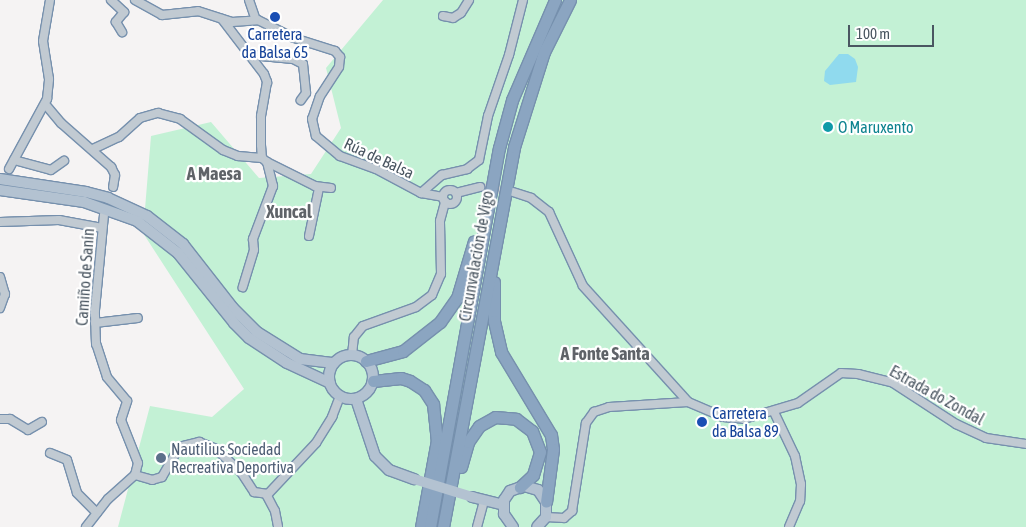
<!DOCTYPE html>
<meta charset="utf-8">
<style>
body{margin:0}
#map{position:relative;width:1026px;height:527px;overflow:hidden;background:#f5f3f3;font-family:"Asap Condensed",sans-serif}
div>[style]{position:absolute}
.green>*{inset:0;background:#c3f1d5}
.water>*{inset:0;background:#90daee}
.minor-tunnel>*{height:8px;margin-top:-4px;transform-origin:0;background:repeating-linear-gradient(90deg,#caccce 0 8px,transparent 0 12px)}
.roads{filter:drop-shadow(1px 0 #7690ad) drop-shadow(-1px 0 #7690ad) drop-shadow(0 1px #7690ad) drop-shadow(0 -1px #7690ad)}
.minor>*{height:8px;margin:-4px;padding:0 4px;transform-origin:4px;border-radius:4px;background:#c1cad2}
.minor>.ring{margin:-4px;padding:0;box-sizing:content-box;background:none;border:8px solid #c1cad2;border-radius:50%}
.major>*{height:10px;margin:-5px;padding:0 5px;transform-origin:5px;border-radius:5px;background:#b3c2d1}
.major>.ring{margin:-5px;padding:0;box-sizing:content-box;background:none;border:10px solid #b3c2d1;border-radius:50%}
.highway>*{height:11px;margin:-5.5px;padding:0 5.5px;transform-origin:5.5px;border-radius:5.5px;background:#8ba5c1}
.major-bridge>*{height:10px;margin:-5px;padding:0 5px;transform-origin:5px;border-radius:5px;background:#b3c2d1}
.dots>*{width:14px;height:14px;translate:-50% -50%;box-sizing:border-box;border:2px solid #fff;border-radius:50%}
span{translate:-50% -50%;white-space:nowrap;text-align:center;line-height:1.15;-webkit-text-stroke:4.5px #fff;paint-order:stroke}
.transit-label{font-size:16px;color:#164399}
.left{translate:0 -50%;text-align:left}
.culture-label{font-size:16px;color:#0d838f}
.street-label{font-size:16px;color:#4a5661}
.service-label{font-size:16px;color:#4e5e75}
.neighbourhood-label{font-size:18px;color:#5f6368;font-weight:700}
.scale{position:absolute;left:848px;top:25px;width:86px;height:22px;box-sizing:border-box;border:2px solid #4a5661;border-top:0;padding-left:6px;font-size:15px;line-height:18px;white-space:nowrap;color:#4a5661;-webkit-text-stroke:4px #fff;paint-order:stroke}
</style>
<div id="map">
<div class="green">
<i style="clip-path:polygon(383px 0,1026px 0,1026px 527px,118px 527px,150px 406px,212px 417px,244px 389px,143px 233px,151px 136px,211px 122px,259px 178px,311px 174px,341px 128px,326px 68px)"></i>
</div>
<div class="water">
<i style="clip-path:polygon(839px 54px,848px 54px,855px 59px,858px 67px,856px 82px,830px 85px,824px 81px,825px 71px)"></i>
</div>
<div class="minor-tunnel">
<i style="left:480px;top:187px;width:30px;rotate:8deg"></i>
</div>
<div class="roads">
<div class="minor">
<i style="left:111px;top:0;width:18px;rotate:43deg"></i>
<i style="left:124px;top:12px;width:13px;rotate:129deg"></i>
<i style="left:116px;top:22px;width:12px;rotate:59deg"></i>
<i style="left:135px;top:0;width:31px;rotate:29deg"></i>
<i style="left:162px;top:15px;width:36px;rotate:-6deg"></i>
<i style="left:198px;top:11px;width:36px;rotate:18deg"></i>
<i style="left:232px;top:22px;width:26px;rotate:-4deg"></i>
<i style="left:258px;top:20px;width:40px;rotate:26.6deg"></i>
<i style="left:294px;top:38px;width:43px;rotate:17.6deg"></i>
<i style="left:335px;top:51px;width:8px;rotate:50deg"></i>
<i style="left:340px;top:57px;width:10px;rotate:96deg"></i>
<i style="left:339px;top:67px;width:35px;rotate:123deg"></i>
<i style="left:320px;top:96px;width:24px;rotate:109deg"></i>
<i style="left:312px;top:119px;width:17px;rotate:77deg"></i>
<i style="left:316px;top:136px;width:31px;rotate:40deg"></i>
<i style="left:340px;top:156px;width:38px;rotate:20deg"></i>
<i style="left:376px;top:169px;width:51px;rotate:28.1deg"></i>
<i style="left:421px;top:193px;width:22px;rotate:10deg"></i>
<i style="left:249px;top:0;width:21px;rotate:71deg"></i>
<i style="left:443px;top:16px;width:10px;rotate:11deg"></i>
<i style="left:453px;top:18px;width:9px;rotate:-32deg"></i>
<i style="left:461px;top:13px;width:15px;rotate:-58deg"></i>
<i style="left:222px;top:19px;width:69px;rotate:52.6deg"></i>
<i style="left:264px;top:74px;width:9px;rotate:69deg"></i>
<i style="left:267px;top:82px;width:35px;rotate:100deg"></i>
<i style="left:261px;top:116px;width:29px;rotate:90deg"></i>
<i style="left:261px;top:145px;width:13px;rotate:86deg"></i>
<i style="left:262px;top:158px;width:6px;rotate:39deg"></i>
<i style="left:267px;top:162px;width:25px;rotate:76deg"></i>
<i style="left:273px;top:186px;width:57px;rotate:110.7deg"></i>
<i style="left:253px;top:239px;width:11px;rotate:85deg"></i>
<i style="left:254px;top:250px;width:39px;rotate:107deg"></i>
<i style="left:250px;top:55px;width:43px;rotate:5.3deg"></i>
<i style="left:293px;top:59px;width:11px;rotate:27deg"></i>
<i style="left:303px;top:64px;width:29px;rotate:84deg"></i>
<i style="left:306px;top:93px;width:9px;rotate:126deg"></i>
<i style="left:45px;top:104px;width:25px;rotate:50deg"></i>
<i style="left:61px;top:123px;width:67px;rotate:41.3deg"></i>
<i style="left:111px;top:167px;width:9px;rotate:63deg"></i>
<i style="left:115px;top:175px;width:12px;rotate:99deg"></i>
<i style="left:93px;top:149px;width:29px;rotate:-25deg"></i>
<i style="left:119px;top:137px;width:28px;rotate:-42deg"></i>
<i style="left:140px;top:118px;width:19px;rotate:-16deg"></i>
<i style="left:158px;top:113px;width:23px;rotate:15deg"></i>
<i style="left:180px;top:119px;width:53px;rotate:35.8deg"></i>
<i style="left:223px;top:150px;width:16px;rotate:22deg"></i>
<i style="left:238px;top:156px;width:24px;rotate:5deg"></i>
<i style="left:14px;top:160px;width:38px;rotate:15deg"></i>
<i style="left:51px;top:170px;width:16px;rotate:-35deg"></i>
<i style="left:267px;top:162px;width:54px;rotate:26.6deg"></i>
<i style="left:315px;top:186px;width:16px;rotate:7deg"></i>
<i style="left:9px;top:169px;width:80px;rotate:-61.5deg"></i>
<i style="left:47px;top:99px;width:20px;rotate:-84deg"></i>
<i style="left:49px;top:79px;width:38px;rotate:-99deg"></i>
<i style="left:43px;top:41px;width:42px;rotate:-80.3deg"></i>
<i class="ring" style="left:443px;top:190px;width:6px;height:6px"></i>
<i style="left:513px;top:192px;width:19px;rotate:18deg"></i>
<i style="left:531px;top:198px;width:23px;rotate:38deg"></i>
<i style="left:549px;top:212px;width:81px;rotate:65.3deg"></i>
<i style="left:583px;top:286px;width:156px;rotate:47.8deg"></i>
<i style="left:421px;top:193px;width:28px;rotate:-41deg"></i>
<i style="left:442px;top:175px;width:26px;rotate:-13deg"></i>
<i style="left:467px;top:169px;width:15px;rotate:-37deg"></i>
<i style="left:479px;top:160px;width:45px;rotate:-78.4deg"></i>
<i style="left:488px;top:116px;width:65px;rotate:-71deg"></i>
<i style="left:509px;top:55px;width:57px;rotate:-75.7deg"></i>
<i style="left:456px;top:193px;width:25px;rotate:-14deg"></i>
<i style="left:0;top:222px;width:59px;rotate:-1.9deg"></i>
<i style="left:59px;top:220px;width:44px;rotate:10.5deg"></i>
<i style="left:309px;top:236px;width:49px;rotate:-78.2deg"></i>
<i style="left:0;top:277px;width:18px;rotate:74deg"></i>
<i style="left:5px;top:294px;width:15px;rotate:110deg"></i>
<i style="left:95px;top:323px;width:43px;rotate:-6.6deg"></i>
<i style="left:352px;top:355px;width:18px;rotate:-84deg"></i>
<i style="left:354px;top:337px;width:14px;rotate:-51deg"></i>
<i style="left:363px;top:326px;width:56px;rotate:-19.7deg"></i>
<i style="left:416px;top:307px;width:20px;rotate:-37deg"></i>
<i style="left:432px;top:295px;width:23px;rotate:-67deg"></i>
<i style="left:441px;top:274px;width:53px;rotate:-91.1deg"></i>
<i style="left:440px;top:221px;width:20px;rotate:-75deg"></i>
<i style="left:774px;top:412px;width:49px;rotate:64.5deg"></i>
<i style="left:795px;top:456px;width:29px;rotate:78deg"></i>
<i style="left:801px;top:484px;width:17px;rotate:93deg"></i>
<i style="left:800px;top:501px;width:28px;rotate:113deg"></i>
<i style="left:0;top:419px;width:10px"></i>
<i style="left:10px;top:419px;width:21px;rotate:31deg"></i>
<i style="left:28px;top:430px;width:16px;rotate:-30deg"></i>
<i style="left:50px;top:453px;width:18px;rotate:22deg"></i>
<i style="left:67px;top:460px;width:34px;rotate:73deg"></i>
<i style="left:77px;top:493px;width:28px;rotate:45deg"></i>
<i style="left:135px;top:475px;width:18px;rotate:16deg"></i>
<i style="left:152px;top:480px;width:10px;rotate:-17deg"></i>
<i style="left:162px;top:477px;width:34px;rotate:-60deg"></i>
<i style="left:179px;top:447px;width:21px;rotate:-14deg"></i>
<i style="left:199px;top:442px;width:18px;rotate:22deg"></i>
<i style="left:216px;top:449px;width:34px;rotate:43deg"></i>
<i style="left:241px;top:472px;width:24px;rotate:57deg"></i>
<i style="left:254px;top:492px;width:14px;rotate:8deg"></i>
<i style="left:268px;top:494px;width:70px;rotate:-46.7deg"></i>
<i style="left:316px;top:443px;width:31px;rotate:-58deg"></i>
<i style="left:332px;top:417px;width:22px;rotate:-69deg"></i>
<i style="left:266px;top:494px;width:19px;rotate:62deg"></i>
<i style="left:275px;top:511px;width:16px;rotate:79deg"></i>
<i style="left:546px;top:517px;width:18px;rotate:3deg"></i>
<i style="left:564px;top:518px;width:11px;rotate:-41deg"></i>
<i style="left:572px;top:511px;width:89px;rotate:-81deg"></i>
<i style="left:586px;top:423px;width:14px;rotate:-54deg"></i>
<i style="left:594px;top:412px;width:16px;rotate:-18deg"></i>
<i style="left:609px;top:407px;width:79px;rotate:-3.6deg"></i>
<i style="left:688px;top:402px;width:38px;rotate:23deg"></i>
<i style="left:723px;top:417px;width:21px;rotate:5deg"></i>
<i style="left:744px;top:419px;width:56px;rotate:-16.5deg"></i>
<i style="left:798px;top:403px;width:52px;rotate:-34.9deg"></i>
<i style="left:841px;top:373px;width:17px;rotate:3deg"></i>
<i style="left:858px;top:374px;width:36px;rotate:14deg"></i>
<i style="left:893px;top:383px;width:75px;rotate:33.1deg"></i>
<i style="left:956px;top:424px;width:33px;rotate:25deg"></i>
<i style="left:986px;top:438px;width:40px;rotate:8.5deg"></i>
<i style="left:86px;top:527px;width:36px;rotate:-52deg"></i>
<i style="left:108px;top:499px;width:36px;rotate:-42deg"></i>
<i style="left:135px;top:475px;width:12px;rotate:-76deg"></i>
<i style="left:138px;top:463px;width:46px;rotate:-111.6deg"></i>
<i style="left:121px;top:420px;width:20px;rotate:-72deg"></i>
<i style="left:127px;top:401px;width:31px;rotate:-130deg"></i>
<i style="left:107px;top:377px;width:35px;rotate:-108deg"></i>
<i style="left:96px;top:344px;width:34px;rotate:-92deg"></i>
<i style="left:95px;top:310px;width:96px;rotate:-84.6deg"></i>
<i style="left:477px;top:527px;width:27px;rotate:-75deg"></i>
</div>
<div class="major">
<i style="left:0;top:179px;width:87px;rotate:8.6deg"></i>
<i style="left:86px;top:192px;width:23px;rotate:15deg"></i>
<i style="left:108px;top:198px;width:43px;rotate:24.8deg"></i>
<i style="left:147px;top:216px;width:46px;rotate:37.9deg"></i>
<i style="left:183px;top:244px;width:81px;rotate:52deg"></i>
<i style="left:233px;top:308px;width:34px;rotate:45deg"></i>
<i style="left:257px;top:332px;width:51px;rotate:32.1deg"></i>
<i style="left:300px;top:359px;width:34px;rotate:7deg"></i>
<i style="left:0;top:190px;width:85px;rotate:8.1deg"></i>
<i style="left:84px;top:202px;width:56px;rotate:19.7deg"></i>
<i style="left:137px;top:221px;width:52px;rotate:38deg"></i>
<i style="left:178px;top:253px;width:90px;rotate:51.3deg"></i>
<i style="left:234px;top:323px;width:21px;rotate:45deg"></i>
<i style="left:249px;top:338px;width:45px;rotate:33.3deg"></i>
<i style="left:287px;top:363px;width:47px;rotate:24.9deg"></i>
<i class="ring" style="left:329px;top:355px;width:34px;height:34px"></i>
<i style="left:356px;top:399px;width:60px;rotate:71.6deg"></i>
<i style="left:375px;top:456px;width:20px;rotate:45deg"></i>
<i style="left:389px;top:470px;width:27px;rotate:20deg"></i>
<i style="left:472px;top:497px;width:32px;rotate:14deg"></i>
<i style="left:513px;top:527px;width:16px;rotate:-125deg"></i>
<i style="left:504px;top:514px;width:14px;rotate:-90deg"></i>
<i style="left:504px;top:500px;width:11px;rotate:-56deg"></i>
<i style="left:510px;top:491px;width:15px;rotate:-20deg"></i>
<i style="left:524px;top:486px;width:15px;rotate:16deg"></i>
<i style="left:538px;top:490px;width:14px;rotate:56deg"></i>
<i style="left:546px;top:502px;width:15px;rotate:90deg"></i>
<i style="left:546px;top:517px;width:13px;rotate:132deg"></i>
</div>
<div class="highway">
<i style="left:494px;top:282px;width:39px;rotate:90deg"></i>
<i style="left:494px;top:321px;width:32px;rotate:77deg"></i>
<i style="left:501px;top:352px;width:97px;rotate:58.9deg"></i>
<i style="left:551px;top:435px;width:14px;rotate:82deg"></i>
<i style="left:553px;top:449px;width:53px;rotate:97.5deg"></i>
<i style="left:366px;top:361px;width:38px;rotate:-15deg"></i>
<i style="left:403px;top:351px;width:47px;rotate:-38.1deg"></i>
<i style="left:440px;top:322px;width:29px;rotate:-55deg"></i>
<i style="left:457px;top:298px;width:59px;rotate:-73.4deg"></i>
<i style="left:373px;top:381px;width:28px;rotate:-6deg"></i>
<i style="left:401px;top:378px;width:9px;rotate:18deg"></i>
<i style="left:410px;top:381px;width:17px;rotate:33deg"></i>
<i style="left:424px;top:390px;width:17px;rotate:57deg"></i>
<i style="left:433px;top:404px;width:36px;rotate:84deg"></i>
<i style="left:437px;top:440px;width:88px;rotate:100.4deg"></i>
<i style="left:461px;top:467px;width:26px;rotate:-74deg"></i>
<i style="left:468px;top:442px;width:19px;rotate:-55deg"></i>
<i style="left:479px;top:426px;width:18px;rotate:-29deg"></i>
<i style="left:495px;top:417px;width:21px;rotate:5deg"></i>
<i style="left:516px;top:419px;width:20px;rotate:37deg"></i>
<i style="left:532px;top:431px;width:22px;rotate:69deg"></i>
<i style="left:540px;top:452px;width:24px;rotate:107deg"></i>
<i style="left:533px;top:475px;width:18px;rotate:137deg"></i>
<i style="left:430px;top:527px;width:385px;rotate:-79.7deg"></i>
<i style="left:499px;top:148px;width:50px;rotate:-74.8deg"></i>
<i style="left:512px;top:100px;width:109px;rotate:-66.7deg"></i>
<i style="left:443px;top:527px;width:387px;rotate:-79.4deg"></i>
<i style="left:514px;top:147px;width:100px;rotate:-72.5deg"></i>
<i style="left:544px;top:52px;width:58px;rotate:-63.4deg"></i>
</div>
</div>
<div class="major-bridge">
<i style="left:414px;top:479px;width:61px;rotate:17.2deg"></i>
</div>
<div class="dots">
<i style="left:275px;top:17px;background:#1a4fb4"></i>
<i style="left:828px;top:127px;background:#0f9aa8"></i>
<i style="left:702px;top:422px;background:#1a4fb4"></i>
<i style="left:161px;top:458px;background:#5c6f8a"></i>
</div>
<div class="transit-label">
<span style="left:275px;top:43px">Carretera<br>da Balsa 65</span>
<span class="left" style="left:712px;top:422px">Carretera<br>da Balsa 89</span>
</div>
<div class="culture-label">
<span class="left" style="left:838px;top:127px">O Maruxento</span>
</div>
<div class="street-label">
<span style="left:379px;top:158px;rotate:25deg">Rúa de Balsa</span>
<span style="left:476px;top:256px;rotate:-80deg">Circunvalación de Vigo</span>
<span style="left:85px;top:277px;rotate:-86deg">Camiño de Sanín</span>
<span style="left:937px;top:395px;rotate:29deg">Estrada do Zondal</span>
</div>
<div class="service-label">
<span class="left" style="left:171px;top:458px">Nautilius Sociedad<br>Recreativa Deportiva</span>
</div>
<div class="neighbourhood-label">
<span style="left:214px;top:174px">A Maesa</span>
<span style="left:289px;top:212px">Xuncal</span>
<span style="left:605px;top:354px">A Fonte Santa</span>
</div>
<div class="scale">100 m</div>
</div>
